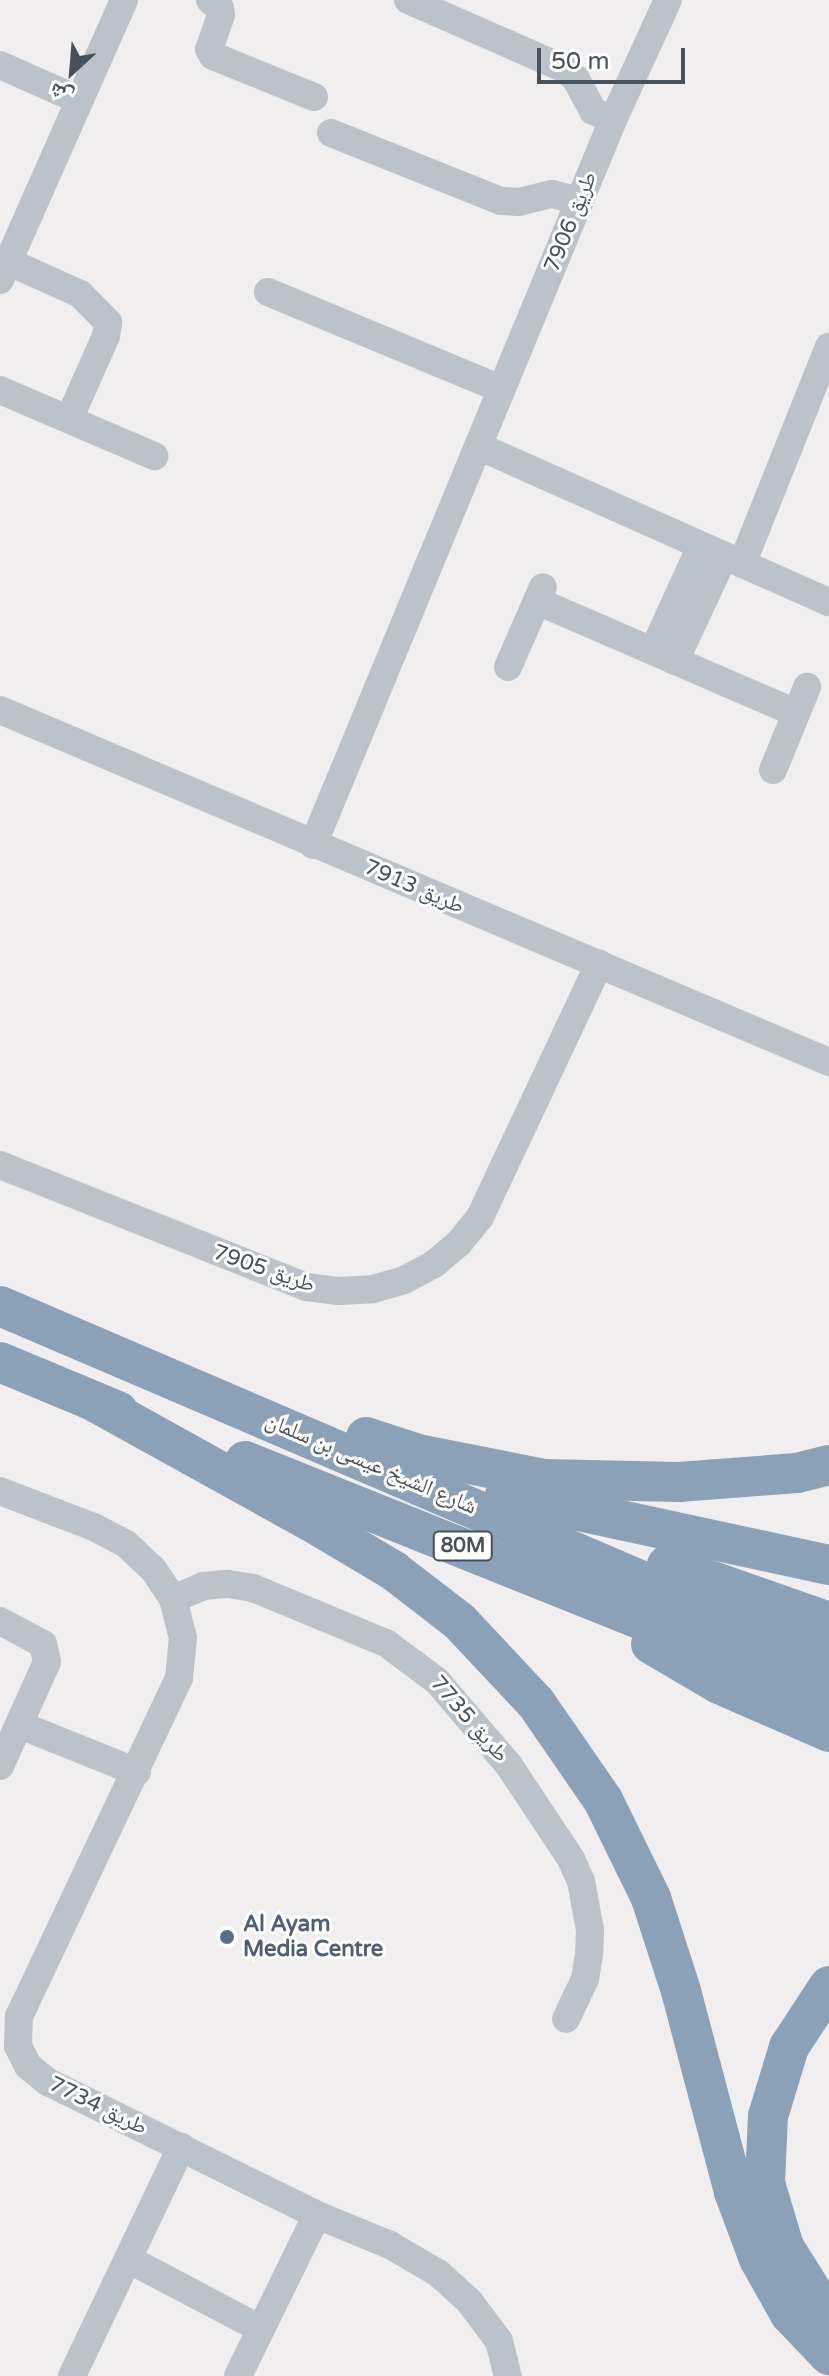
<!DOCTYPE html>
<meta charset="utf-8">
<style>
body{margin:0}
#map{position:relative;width:829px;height:2376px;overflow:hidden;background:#f0eeee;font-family:"Varela Round","Noto Naskh Arabic",sans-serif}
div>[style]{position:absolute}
.minor>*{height:28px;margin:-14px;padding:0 14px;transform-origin:14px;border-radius:14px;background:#bbc2c9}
.highway>*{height:40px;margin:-20px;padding:0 20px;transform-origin:20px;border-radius:20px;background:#8ba1b8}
.dots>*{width:22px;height:22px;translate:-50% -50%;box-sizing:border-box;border:4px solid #fff;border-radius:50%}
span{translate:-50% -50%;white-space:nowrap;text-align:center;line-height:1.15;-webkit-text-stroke:6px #fff;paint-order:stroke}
.shield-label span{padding:2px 6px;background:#fff;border:2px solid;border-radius:6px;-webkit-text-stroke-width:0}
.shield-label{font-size:20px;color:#485159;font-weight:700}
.street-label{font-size:22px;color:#485159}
.service-label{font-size:22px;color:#4e5e75;font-weight:700}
.left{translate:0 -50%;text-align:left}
.north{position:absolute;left:32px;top:32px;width:80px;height:80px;-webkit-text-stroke:6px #fff;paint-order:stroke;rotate:206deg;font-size:22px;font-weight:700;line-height:32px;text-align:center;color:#485159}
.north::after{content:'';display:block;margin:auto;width:28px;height:36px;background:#485159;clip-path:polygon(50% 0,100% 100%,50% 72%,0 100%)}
.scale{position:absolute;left:537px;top:48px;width:148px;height:36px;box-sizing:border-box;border:4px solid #485159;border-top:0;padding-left:10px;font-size:24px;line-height:28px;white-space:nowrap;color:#485159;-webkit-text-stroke:6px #fff;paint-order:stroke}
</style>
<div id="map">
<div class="minor">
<i style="left:210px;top:0;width:13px;rotate:39deg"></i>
<i style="left:220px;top:8px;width:7px;rotate:82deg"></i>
<i style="left:221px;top:15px;width:36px;rotate:109deg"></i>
<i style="left:209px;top:49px;width:8px;rotate:60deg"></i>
<i style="left:213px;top:56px;width:109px;rotate:22.1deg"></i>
<i style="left:408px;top:0;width:171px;rotate:23.7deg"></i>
<i style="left:565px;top:69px;width:15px;rotate:42deg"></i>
<i style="left:576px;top:79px;width:36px;rotate:62deg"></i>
<i style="left:593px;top:111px;width:22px;rotate:24deg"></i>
<i style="left:0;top:65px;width:86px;rotate:23.9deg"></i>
<i style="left:331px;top:133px;width:183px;rotate:21.8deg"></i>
<i style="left:501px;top:201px;width:18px;rotate:3deg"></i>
<i style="left:519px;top:202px;width:34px;rotate:-14deg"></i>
<i style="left:552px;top:194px;width:29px;rotate:14deg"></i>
<i style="left:0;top:258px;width:88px;rotate:24.2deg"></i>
<i style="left:80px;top:294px;width:40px;rotate:45deg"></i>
<i style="left:108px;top:322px;width:14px;rotate:98deg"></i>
<i style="left:106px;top:336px;width:91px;rotate:114deg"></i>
<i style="left:0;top:280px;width:306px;rotate:-66.1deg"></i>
<i style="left:268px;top:292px;width:252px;rotate:22.6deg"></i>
<i style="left:0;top:390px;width:168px;rotate:23.2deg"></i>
<i style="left:478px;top:446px;width:384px;rotate:24deg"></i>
<i style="left:742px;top:564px;width:234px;rotate:-68.2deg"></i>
<i style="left:537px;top:601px;width:282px;rotate:23.4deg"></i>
<i style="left:653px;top:651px;width:115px;rotate:-65.4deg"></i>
<i style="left:675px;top:661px;width:116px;rotate:-65deg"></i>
<i style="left:508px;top:667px;width:87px;rotate:-66.4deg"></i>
<i style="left:0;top:710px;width:901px;rotate:23.01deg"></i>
<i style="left:773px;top:770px;width:90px;rotate:-67.7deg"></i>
<i style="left:313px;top:845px;width:785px;rotate:-67.52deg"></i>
<i style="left:613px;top:120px;width:132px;rotate:-65.4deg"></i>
<i style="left:0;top:1165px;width:329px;rotate:21.7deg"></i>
<i style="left:306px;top:1287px;width:33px;rotate:7deg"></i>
<i style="left:339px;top:1291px;width:34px;rotate:-3deg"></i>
<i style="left:373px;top:1289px;width:32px;rotate:-16deg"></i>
<i style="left:404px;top:1280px;width:34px;rotate:-28deg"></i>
<i style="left:434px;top:1264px;width:33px;rotate:-40deg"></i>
<i style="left:459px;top:1243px;width:33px;rotate:-51deg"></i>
<i style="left:480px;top:1217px;width:280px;rotate:-64.8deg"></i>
<i style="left:0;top:1491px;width:101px;rotate:21deg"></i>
<i style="left:94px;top:1527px;width:36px;rotate:28deg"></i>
<i style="left:126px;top:1544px;width:37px;rotate:43deg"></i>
<i style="left:153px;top:1569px;width:36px;rotate:56deg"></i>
<i style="left:173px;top:1599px;width:40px;rotate:75.6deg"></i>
<i style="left:183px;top:1638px;width:40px;rotate:95.7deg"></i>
<i style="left:179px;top:1678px;width:374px;rotate:115.3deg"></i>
<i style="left:19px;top:2016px;width:30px;rotate:92deg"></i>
<i style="left:18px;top:2046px;width:22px;rotate:63deg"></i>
<i style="left:28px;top:2066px;width:26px;rotate:39deg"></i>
<i style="left:48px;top:2082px;width:300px;rotate:26.3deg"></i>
<i style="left:317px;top:2215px;width:79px;rotate:22.3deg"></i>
<i style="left:390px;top:2245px;width:56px;rotate:30.3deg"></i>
<i style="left:438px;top:2273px;width:42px;rotate:42.1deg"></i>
<i style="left:469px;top:2301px;width:50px;rotate:53.1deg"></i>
<i style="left:499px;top:2341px;width:36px;rotate:76deg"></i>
<i style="left:173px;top:1599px;width:33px;rotate:-23deg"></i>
<i style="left:203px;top:1586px;width:25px;rotate:-5deg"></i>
<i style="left:228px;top:1584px;width:25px;rotate:9deg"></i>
<i style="left:253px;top:1588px;width:144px;rotate:22.5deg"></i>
<i style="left:386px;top:1643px;width:64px;rotate:36.7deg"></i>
<i style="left:437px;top:1681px;width:109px;rotate:49.5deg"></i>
<i style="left:508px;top:1764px;width:114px;rotate:56.4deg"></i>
<i style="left:571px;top:1859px;width:24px;rotate:66deg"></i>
<i style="left:581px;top:1881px;width:50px;rotate:79.6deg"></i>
<i style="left:590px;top:1930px;width:24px;rotate:92deg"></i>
<i style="left:589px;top:1954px;width:25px;rotate:99deg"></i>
<i style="left:585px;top:1979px;width:44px;rotate:115.4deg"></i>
<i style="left:0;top:1621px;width:49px;rotate:28.1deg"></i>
<i style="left:43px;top:1644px;width:18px;rotate:77deg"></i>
<i style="left:47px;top:1662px;width:114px;rotate:114.3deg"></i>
<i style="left:20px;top:1725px;width:126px;rotate:21.9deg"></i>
<i style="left:128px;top:2259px;width:150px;rotate:27.8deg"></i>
<i style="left:72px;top:2376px;width:254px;rotate:-64.5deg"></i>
<i style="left:238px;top:2376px;width:179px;rotate:-63.9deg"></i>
</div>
<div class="highway">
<i style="left:0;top:1306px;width:902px;rotate:23.18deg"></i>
<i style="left:0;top:1362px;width:128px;rotate:22.6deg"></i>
<i style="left:95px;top:1402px;width:260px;rotate:29deg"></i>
<i style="left:322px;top:1528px;width:84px;rotate:30.8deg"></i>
<i style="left:394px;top:1571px;width:82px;rotate:37.6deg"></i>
<i style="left:459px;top:1621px;width:112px;rotate:46.8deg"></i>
<i style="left:536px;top:1703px;width:118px;rotate:55.4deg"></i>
<i style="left:603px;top:1800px;width:109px;rotate:63.9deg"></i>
<i style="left:651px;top:1898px;width:98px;rotate:72.1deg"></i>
<i style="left:681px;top:1991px;width:208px;rotate:75.2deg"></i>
<i style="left:734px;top:2192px;width:72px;rotate:69.5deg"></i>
<i style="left:759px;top:2259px;width:63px;rotate:60.6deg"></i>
<i style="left:790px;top:2314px;width:57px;rotate:46.4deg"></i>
<i style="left:366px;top:1437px;width:55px;rotate:18.1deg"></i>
<i style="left:418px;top:1454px;width:128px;rotate:11.2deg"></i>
<i style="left:544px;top:1479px;width:135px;rotate:1.3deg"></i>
<i style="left:679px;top:1482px;width:118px;rotate:-4.4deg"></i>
<i style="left:797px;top:1473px;width:33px;rotate:-14deg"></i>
<i style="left:245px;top:1461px;width:629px;rotate:21.84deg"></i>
<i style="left:505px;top:1495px;width:331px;rotate:12.2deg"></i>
<i style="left:667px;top:1565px;width:172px;rotate:19.4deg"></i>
<i style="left:651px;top:1644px;width:79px;rotate:30.5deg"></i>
<i style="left:719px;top:1684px;width:120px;rotate:23.6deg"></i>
<i style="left:829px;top:1986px;width:73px;rotate:123.3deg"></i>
<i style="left:789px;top:2047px;width:72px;rotate:106.9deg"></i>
<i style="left:768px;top:2116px;width:67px;rotate:92.6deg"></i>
<i style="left:765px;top:2183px;width:67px;rotate:73.5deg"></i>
<i style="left:784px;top:2247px;width:64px;rotate:57.8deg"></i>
<i style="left:818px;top:2301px;width:15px;rotate:42deg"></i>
</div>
<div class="dots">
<i style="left:227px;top:1937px;background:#5c6f8a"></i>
</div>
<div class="shield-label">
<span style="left:463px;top:1546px">80M</span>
</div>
<div class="street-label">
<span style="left:571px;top:222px;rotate:-68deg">طريق 7906</span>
<span style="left:414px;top:887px;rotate:23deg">طريق 7913</span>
<span style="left:264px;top:1269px;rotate:19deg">طريق 7905</span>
<span style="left:371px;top:1464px;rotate:23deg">شارع الشيخ عيسى بن سلمان</span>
<span style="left:469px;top:1719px;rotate:49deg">طريق 7735</span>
<span style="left:98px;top:2106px;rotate:26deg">طريق 7734</span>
</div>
<div class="service-label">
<span class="left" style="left:243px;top:1937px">Al Ayam<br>Media Centre</span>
</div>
<div class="north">ش</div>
<div class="scale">50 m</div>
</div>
